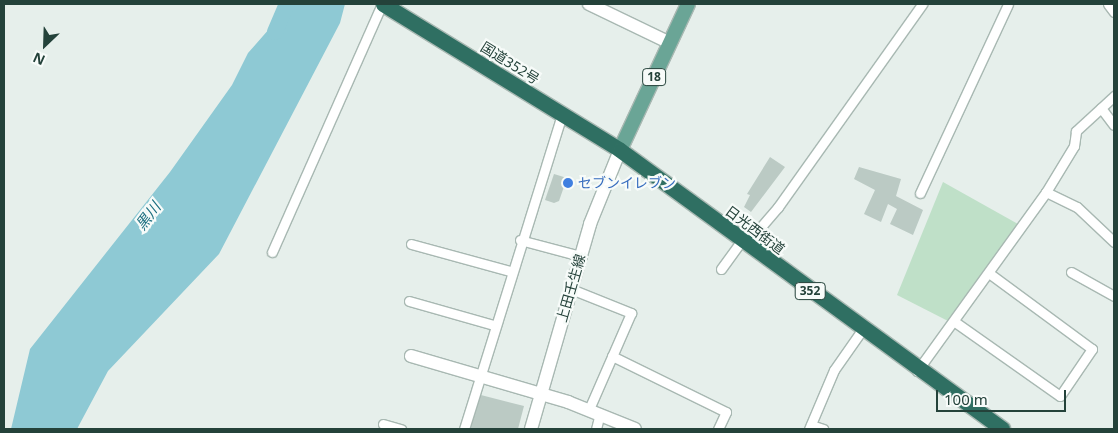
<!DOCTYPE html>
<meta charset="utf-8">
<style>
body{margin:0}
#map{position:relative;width:1118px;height:433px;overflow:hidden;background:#e6efeb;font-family:"Noto Sans","Noto Sans JP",sans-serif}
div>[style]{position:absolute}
.green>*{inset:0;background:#bfe0c8}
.water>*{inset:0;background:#8ec9d4}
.river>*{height:16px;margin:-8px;padding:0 8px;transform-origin:8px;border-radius:8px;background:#8ec9d4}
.building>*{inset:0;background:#bbcac4}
.roads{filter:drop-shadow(1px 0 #a8b8b2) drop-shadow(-1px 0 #a8b8b2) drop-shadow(0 1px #a8b8b2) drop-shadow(0 -1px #a8b8b2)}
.street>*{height:9px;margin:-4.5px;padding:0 4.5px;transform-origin:4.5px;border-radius:4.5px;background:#fff}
.secondary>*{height:12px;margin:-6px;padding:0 6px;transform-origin:6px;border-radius:6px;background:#fff}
.primary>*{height:14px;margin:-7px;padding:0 7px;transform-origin:7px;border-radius:7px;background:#6aa596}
.highway>*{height:15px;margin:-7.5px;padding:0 7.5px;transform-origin:7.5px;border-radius:7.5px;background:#2f6f62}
.dots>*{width:14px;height:14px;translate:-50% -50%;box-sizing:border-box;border:2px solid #f7fbf9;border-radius:50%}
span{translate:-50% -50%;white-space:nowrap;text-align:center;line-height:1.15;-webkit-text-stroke:4.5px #f7fbf9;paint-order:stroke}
.shield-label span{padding:1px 4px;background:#f7fbf9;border:1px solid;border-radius:4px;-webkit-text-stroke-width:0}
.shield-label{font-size:12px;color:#24423a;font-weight:700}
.street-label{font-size:14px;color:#24423a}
.shop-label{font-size:14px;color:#366cbe}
.left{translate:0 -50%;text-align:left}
.water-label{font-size:15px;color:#1c6f80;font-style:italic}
.frame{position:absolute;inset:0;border:5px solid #24423a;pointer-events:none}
.north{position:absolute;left:20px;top:20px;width:50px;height:50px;-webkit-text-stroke:4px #f7fbf9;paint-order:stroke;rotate:204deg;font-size:14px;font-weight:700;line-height:20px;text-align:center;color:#24423a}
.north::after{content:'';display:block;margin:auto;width:18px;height:22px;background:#24423a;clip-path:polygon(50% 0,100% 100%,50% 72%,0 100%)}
.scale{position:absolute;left:936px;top:390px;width:130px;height:22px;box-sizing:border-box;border:2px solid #24423a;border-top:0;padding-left:6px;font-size:15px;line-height:18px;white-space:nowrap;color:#24423a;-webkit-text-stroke:4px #f7fbf9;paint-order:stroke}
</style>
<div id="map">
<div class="green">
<i style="clip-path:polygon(943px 182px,1020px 225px,948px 321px,897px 295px)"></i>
</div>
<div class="water">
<i style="clip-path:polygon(291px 4px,345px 4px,340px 23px,219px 254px,108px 371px,77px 429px,11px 429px,30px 349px,170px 172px,232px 85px,248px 53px)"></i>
</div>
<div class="river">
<i style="left:275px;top:32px;width:30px;rotate:-67deg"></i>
</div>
<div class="building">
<i style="clip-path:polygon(770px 157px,785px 167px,751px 212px,744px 207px,750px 195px,747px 194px)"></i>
<i style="clip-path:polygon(859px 167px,901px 179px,896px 196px,923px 210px,913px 235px,890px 224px,897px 209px,888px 204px,881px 222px,864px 214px,875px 190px,854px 179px)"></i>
<i style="clip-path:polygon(554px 174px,567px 178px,559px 201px,554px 203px,545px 200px)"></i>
<i style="clip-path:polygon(477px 394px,524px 406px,518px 429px,468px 429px)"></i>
</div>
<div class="roads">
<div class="street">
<i style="left:1108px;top:4px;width:10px;rotate:53deg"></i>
<i style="left:1101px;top:108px;width:21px;rotate:53deg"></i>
<i style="left:1046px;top:192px;width:34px;rotate:26deg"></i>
<i style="left:1077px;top:207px;width:51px;rotate:43.4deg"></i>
<i style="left:920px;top:193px;width:208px;rotate:-65deg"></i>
<i style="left:520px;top:240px;width:62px;rotate:14.9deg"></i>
<i style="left:747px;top:243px;width:48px;rotate:-49.3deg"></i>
<i style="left:778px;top:207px;width:249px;rotate:-54.6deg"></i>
<i style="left:411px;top:244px;width:103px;rotate:15.3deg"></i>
<i style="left:272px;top:252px;width:271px;rotate:-66.1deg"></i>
<i style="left:721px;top:269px;width:36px;rotate:-54deg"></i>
<i style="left:1071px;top:272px;width:49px;rotate:29.2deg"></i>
<i style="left:571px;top:289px;width:65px;rotate:21.8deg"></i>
<i style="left:631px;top:313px;width:105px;rotate:113.6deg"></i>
<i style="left:409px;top:301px;width:88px;rotate:15.8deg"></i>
<i style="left:955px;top:322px;width:128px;rotate:35.2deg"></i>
<i style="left:1060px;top:396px;width:57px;rotate:-55.8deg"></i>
<i style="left:1092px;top:349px;width:128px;rotate:-143.6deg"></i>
<i style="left:612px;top:356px;width:127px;rotate:26.2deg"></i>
<i style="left:726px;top:412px;width:19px;rotate:115deg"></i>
<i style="left:917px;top:371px;width:221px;rotate:-54.2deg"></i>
<i style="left:1046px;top:192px;width:54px;rotate:-58.7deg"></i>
<i style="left:1074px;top:146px;width:15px;rotate:-82deg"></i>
<i style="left:1076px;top:131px;width:52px;rotate:-42.6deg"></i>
<i style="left:383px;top:424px;width:19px;rotate:16deg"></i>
<i style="left:811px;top:425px;width:13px;rotate:18deg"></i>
<i style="left:464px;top:429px;width:330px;rotate:-72.7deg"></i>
<i style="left:596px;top:429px;width:16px;rotate:-76deg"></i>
<i style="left:809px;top:429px;width:64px;rotate:-67deg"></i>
<i style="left:834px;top:370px;width:49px;rotate:-55deg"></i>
</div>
<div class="secondary">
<i style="left:589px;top:4px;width:90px;rotate:25.7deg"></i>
<i style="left:411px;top:356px;width:164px;rotate:16.3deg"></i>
<i style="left:568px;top:402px;width:72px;rotate:21.9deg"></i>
<i style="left:531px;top:429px;width:213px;rotate:-73.9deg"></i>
<i style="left:590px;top:224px;width:80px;rotate:-67.9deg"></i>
</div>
<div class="primary">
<i style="left:620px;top:150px;width:161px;rotate:-65deg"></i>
</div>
<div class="highway">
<i style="left:383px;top:4px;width:278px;rotate:31.6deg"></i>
<i style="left:620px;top:150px;width:473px;rotate:36.1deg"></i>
</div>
</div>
<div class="dots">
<i style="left:568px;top:183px;background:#3f7fe0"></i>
</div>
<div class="shield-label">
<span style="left:654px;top:77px">18</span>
<span style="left:810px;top:291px">352</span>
</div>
<div class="street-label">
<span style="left:510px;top:63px;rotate:32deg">国道352号</span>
<span style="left:755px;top:230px;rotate:37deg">日光西街道</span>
<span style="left:571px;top:288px;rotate:-74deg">上田壬生線</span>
</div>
<div class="shop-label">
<span class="left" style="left:578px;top:183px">セブンイレブン</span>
</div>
<div class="water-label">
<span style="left:148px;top:216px;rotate:-53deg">黒川</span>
</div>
<div class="frame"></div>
<div class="north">N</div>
<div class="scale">100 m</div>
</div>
